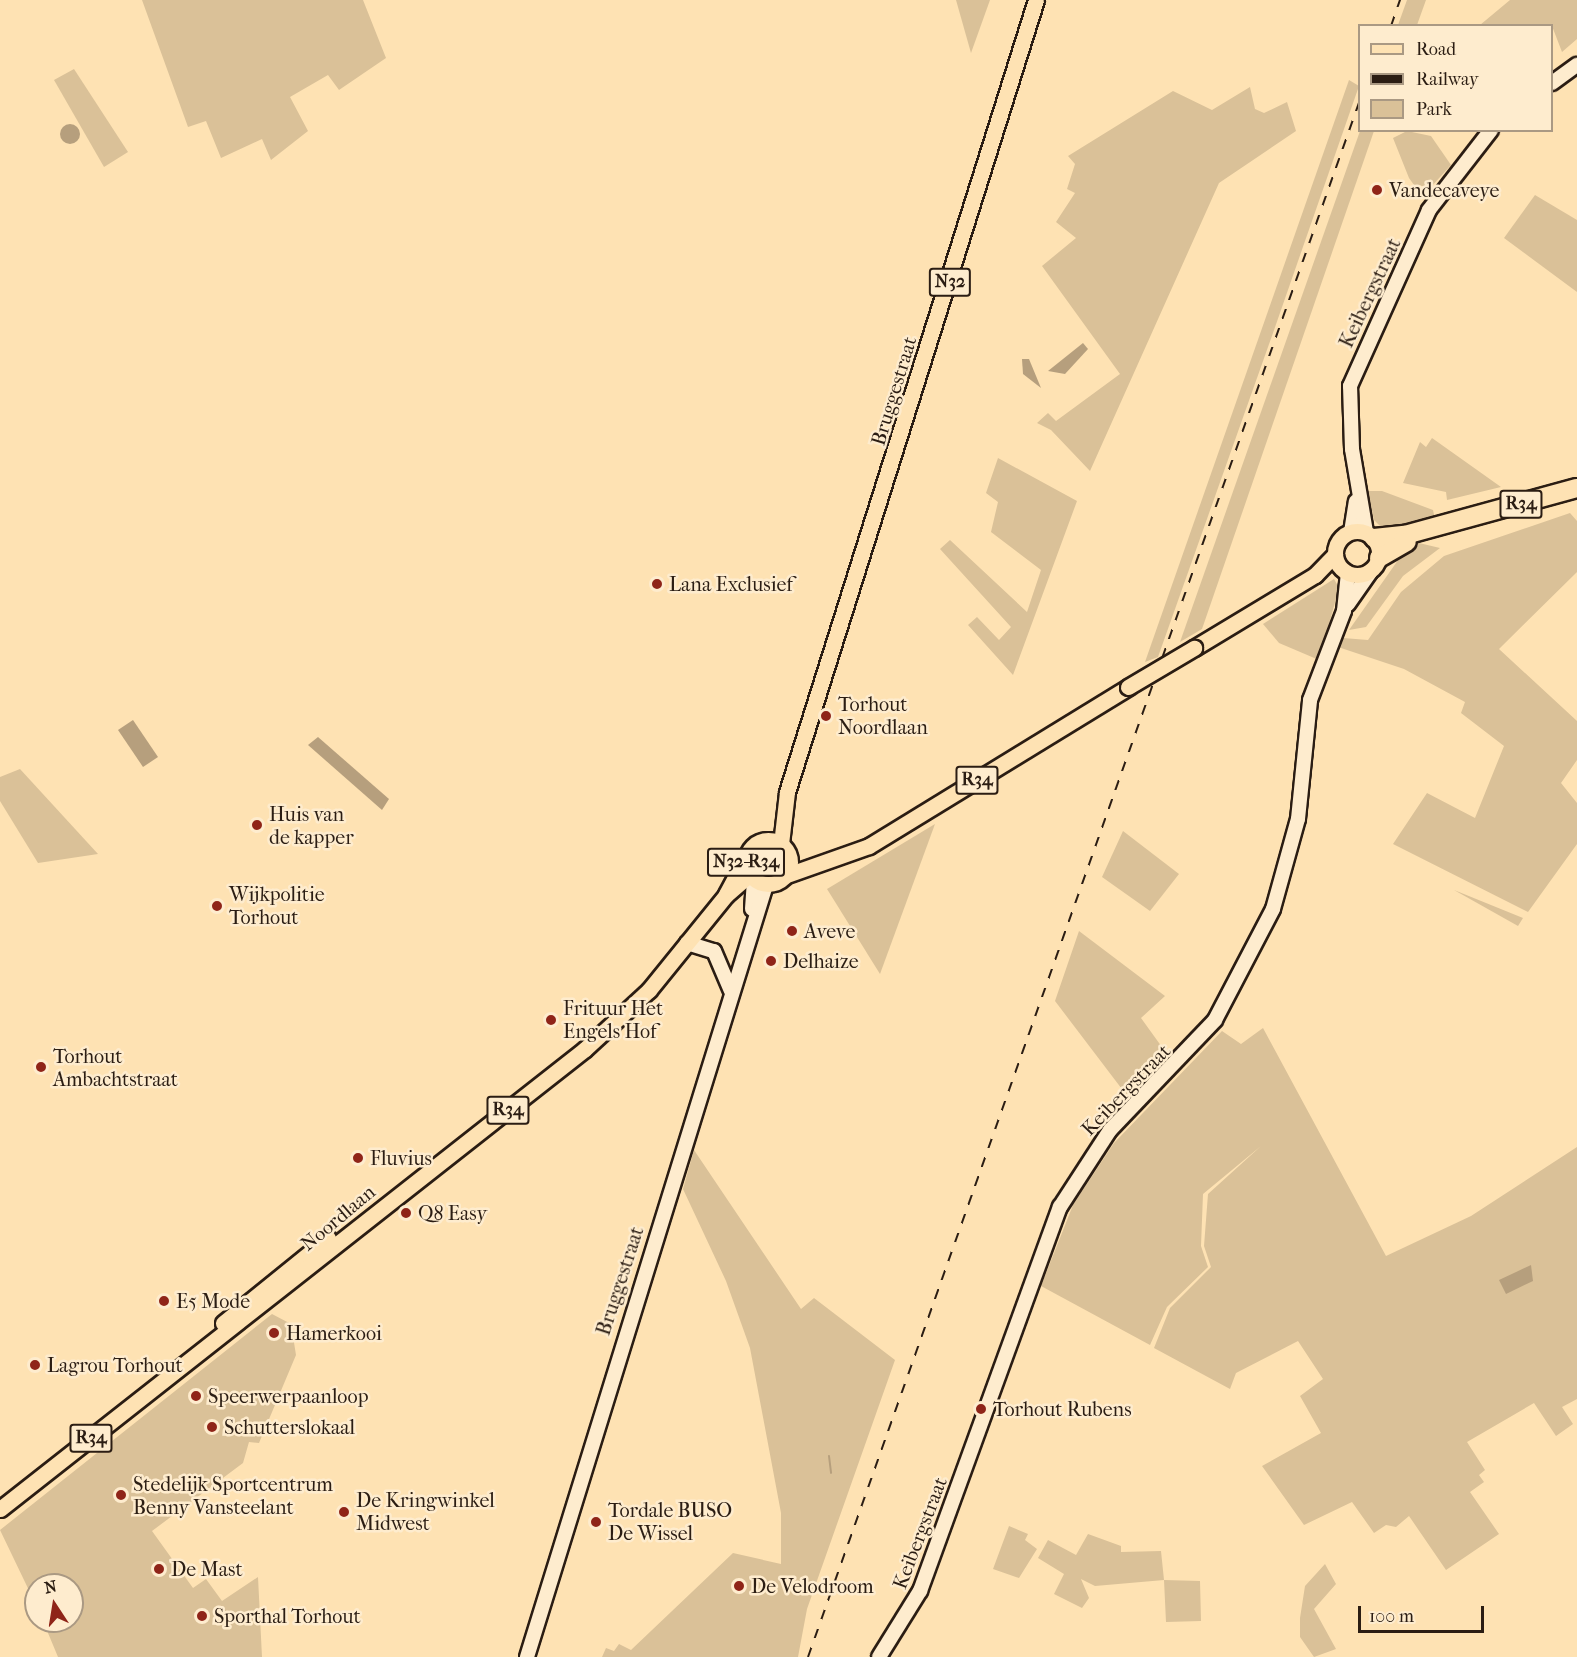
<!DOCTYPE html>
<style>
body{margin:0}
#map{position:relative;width:1577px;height:1657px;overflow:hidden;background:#fee2b3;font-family:"IM FELL French Canon",serif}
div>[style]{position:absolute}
.green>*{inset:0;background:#dac198}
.round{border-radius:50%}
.water>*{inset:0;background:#b69f7d}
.stream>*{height:2px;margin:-1px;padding:0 1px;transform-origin:1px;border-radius:1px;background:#b69f7d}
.roads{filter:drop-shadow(2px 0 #2b1d13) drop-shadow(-2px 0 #2b1d13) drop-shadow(0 2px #2b1d13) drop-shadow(0 -2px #2b1d13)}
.secondary>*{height:14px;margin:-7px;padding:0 7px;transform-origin:7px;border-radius:7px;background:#feecce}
.primary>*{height:15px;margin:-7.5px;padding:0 7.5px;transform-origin:7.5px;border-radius:7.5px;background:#fee2b3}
.primary>.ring{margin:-7.5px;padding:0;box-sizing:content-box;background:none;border:15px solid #fee2b3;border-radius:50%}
.highway>*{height:18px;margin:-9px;padding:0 9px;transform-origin:9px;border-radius:9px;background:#fee2b3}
.rail>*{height:2px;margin-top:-1px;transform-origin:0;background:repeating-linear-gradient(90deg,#2b1d13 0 10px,transparent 0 20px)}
.bridges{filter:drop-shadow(2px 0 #2b1d13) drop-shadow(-2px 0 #2b1d13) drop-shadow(0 2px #2b1d13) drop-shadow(0 -2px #2b1d13)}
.primary-bridge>*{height:15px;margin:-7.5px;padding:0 7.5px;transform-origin:7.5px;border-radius:7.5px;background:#fee2b3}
.dots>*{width:16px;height:16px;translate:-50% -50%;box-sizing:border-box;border:3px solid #feecce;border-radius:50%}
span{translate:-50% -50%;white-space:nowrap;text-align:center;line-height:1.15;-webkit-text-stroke:5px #feecce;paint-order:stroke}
.shield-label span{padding:2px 4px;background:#feecce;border:2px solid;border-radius:4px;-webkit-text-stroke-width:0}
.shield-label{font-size:18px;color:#2b1d13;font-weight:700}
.poi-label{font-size:20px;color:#2b1d13}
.left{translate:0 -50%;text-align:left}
.street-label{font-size:20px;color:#2b1d13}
.legend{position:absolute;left:1358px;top:24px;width:195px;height:108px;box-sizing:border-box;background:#feecce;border:2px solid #aa9983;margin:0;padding:8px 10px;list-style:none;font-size:18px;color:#2b1d13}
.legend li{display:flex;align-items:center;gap:12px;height:30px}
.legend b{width:30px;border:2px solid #aa9983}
.north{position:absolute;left:24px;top:1573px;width:60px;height:60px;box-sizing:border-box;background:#feecce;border:2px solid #aa9983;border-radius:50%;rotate:348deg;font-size:16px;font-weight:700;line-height:24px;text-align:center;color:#2b1d13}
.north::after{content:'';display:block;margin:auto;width:21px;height:27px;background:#8f2418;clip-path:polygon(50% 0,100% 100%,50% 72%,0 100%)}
.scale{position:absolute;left:1358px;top:1606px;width:126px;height:27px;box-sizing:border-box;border:3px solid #2b1d13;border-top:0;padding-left:8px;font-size:18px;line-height:21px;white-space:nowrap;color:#2b1d13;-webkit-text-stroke:4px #feecce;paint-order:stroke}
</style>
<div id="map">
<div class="green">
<i style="clip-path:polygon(142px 0,363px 0,386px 58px,339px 90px,328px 75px,290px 97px,308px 131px,271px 160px,262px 139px,221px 158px,206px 121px,188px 127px)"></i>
<i style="clip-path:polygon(956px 0,990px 0,971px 53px)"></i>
<i style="clip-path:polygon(1407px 0,1426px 0,1417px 25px,1398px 25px)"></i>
<i style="clip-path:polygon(1510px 0,1577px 0,1577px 39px,1562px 52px,1552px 26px,1480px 25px)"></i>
<i style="clip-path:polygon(74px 69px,128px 152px,104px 167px,54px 80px)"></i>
<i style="clip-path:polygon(1349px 80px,1359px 86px,1273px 333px,1158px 657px,1145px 662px)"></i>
<i style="clip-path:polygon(1250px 87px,1255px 109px,1264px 113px,1287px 102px,1296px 131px,1219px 183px,1090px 471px,1051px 430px,1037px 423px,1048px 413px,1056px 421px,1120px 374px,1042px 266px,1076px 238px,1056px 222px,1075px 193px,1067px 189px,1075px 164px,1068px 156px,1173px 91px,1212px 110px)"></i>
<i style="clip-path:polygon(1360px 131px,1374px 131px,1202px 629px,1180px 642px)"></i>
<i style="clip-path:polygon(1407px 131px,1431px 136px,1451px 165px,1431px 187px,1414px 185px,1409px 178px,1393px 138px)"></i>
<i style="clip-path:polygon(1535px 195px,1577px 220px,1577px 292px,1504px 238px)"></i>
<i style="clip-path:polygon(1432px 438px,1501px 487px,1447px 500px,1446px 492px,1403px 483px,1420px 442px,1426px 447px)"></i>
<i style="clip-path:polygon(998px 458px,1077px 501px,1013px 675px,968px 625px,977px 617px,999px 640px,1011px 627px,940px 549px,950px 540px,1027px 612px,1041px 570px,991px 532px,998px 502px,986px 493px)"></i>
<i style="clip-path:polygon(1368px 491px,1382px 491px,1433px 510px,1436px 524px,1389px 535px,1374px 520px)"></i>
<i style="clip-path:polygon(1570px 513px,1577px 521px,1577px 572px,1499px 649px,1577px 721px,1577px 760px,1561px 783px,1577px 803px,1577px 844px,1528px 912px,1393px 844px,1427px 793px,1475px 818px,1504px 746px,1461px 713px,1465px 702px,1404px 669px,1338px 647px,1343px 638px,1368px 640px,1401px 592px,1444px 556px)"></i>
<i style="clip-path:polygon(1419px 543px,1440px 548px,1403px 576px,1366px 627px,1349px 630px,1403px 553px)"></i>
<i style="clip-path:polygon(1334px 579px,1339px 588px,1319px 660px,1279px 643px,1263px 624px)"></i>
<i style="clip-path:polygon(20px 769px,98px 854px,38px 863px,0 801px,0 777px)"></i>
<i style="clip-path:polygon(935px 824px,880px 974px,827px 889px)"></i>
<i style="clip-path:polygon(1123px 831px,1179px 874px,1150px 911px,1102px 877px)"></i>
<i class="round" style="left:755px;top:849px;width:26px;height:26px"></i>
<i style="clip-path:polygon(1454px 890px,1523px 918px,1518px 926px)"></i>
<i style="clip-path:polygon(1079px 931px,1165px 996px,1141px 1018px,1172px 1061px,1131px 1101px,1055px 1001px)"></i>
<i style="clip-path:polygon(1263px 1028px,1386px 1256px,1471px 1216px,1577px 1147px,1577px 1399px,1562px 1407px,1573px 1424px,1556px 1436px,1534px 1403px,1467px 1442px,1485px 1470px,1479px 1475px,1484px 1482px,1470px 1492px,1499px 1534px,1446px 1570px,1409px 1516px,1396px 1527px,1386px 1525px,1374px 1533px,1352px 1502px,1304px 1525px,1262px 1466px,1321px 1433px,1300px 1396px,1323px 1379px,1298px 1341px,1236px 1373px,1230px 1389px,1154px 1348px,1170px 1308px,1211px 1267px,1204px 1246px,1208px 1194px,1261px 1146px,1203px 1194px,1201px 1246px,1208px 1267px,1167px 1307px,1150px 1345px,1041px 1286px,1073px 1205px,1114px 1143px,1222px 1031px,1241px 1044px)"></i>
<i style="clip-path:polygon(694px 1150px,801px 1309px,814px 1298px,895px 1360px,807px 1609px,798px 1657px,602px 1657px,606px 1648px,614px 1651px,619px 1644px,631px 1650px,733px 1553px,781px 1564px,781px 1513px,750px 1348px,726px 1281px,683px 1189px)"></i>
<i style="clip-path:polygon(272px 1314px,291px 1324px,296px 1355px,259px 1443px,249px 1442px,243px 1463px,152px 1531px,193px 1588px,206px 1579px,222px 1601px,258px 1577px,262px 1657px,58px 1657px,43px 1621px,72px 1621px,72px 1585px,36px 1585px,36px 1605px,0 1530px)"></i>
<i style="clip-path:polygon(1009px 1526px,1028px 1534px,1025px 1540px,1037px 1549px,1019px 1578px,993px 1569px)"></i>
<i style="clip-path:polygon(1088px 1534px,1121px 1546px,1121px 1552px,1161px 1551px,1164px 1580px,1200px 1581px,1201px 1621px,1166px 1622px,1164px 1580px,1095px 1586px,1081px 1579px,1089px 1598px,1082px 1608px,1054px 1594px,1064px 1574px,1038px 1558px,1048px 1540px,1076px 1555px)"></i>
<i style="clip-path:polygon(1325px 1564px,1336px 1584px,1314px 1609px,1336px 1649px,1314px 1657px,1300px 1637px,1300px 1618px,1305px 1586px)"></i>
</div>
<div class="water">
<i class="round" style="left:60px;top:124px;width:20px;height:20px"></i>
<i style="clip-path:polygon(1083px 343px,1088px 349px,1065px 374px,1048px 371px)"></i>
<i style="clip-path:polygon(1022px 359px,1029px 359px,1041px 388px,1023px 374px)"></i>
<i style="clip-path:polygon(133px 720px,158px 757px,143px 767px,118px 730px)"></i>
<i style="clip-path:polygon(318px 737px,389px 799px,382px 810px,308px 745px)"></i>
<i style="clip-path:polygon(1531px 1265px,1533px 1281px,1506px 1294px,1499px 1280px)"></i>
</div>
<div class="stream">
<i style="left:829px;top:1456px;width:17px;rotate:83deg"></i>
</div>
<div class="roads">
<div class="secondary">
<i style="left:1552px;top:83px;width:31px;rotate:-36deg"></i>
<i style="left:1351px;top:532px;width:31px;rotate:-81deg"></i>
<i style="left:1366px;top:532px;width:84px;rotate:-99.6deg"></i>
<i style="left:1352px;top:449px;width:63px;rotate:-91.8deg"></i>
<i style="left:1350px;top:386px;width:193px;rotate:-65.8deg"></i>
<i style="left:1429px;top:210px;width:101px;rotate:-52.2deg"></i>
<i style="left:1348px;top:604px;width:39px;rotate:-55deg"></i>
<i style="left:752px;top:909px;width:29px;rotate:-86deg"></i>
<i style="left:687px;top:943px;width:28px;rotate:17deg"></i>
<i style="left:714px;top:951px;width:43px;rotate:67deg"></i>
<i style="left:527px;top:1657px;width:808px;rotate:-72.8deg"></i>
<i style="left:879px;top:1657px;width:78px;rotate:-58.2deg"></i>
<i style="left:920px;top:1591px;width:409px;rotate:-70deg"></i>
<i style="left:1060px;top:1207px;width:92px;rotate:-57deg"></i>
<i style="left:1110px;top:1130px;width:152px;rotate:-46.3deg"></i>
<i style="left:1215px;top:1020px;width:125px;rotate:-62.4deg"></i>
<i style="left:1273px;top:909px;width:93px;rotate:-74.5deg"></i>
<i style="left:1298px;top:819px;width:120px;rotate:-84.2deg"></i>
<i style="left:1310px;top:700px;width:95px;rotate:-69.1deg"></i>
<i style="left:1344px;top:611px;width:38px;rotate:-84deg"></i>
</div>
<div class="primary">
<i class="ring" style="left:1335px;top:531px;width:29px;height:29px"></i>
<i style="left:1194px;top:648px;width:141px;rotate:-31.1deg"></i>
<i style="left:1315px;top:575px;width:29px;rotate:-46deg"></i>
<i class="ring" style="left:746px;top:840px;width:29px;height:29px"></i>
<i style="left:781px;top:844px;width:52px;rotate:-83.4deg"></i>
<i style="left:787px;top:792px;width:830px;rotate:-72.55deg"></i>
<i style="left:787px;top:875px;width:87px;rotate:-19.5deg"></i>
<i style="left:869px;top:846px;width:304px;rotate:-31.5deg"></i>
<i style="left:726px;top:894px;width:44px;rotate:-61.7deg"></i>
<i style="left:223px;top:1323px;width:135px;rotate:-39deg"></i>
<i style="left:0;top:1509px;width:744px;rotate:-38.18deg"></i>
<i style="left:585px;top:1049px;width:87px;rotate:-42.7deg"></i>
<i style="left:649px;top:990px;width:122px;rotate:-51deg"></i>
<i style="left:726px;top:895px;width:30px;rotate:-41deg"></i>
</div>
<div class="highway">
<i style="left:1374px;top:538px;width:31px;rotate:-6deg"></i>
<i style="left:1405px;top:535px;width:178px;rotate:-15.3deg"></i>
<i style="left:1379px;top:558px;width:32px;rotate:-30deg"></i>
</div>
</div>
<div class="rail">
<i style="left:1391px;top:26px;width:28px;rotate:-71deg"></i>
<i style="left:808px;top:1657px;width:1652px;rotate:-70.48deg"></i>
</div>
<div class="bridges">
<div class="primary-bridge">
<i style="left:1128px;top:687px;width:77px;rotate:-30.6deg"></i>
</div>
</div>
<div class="dots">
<i style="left:1377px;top:190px;background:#8f2418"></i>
<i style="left:657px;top:584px;background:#8f2418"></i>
<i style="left:826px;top:716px;background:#8f2418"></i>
<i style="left:257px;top:825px;background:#8f2418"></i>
<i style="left:217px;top:906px;background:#8f2418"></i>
<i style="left:792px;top:931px;background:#8f2418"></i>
<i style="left:771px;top:961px;background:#8f2418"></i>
<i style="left:551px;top:1020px;background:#8f2418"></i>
<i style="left:41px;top:1067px;background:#8f2418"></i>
<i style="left:358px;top:1158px;background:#8f2418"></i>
<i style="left:406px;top:1213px;background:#8f2418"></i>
<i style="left:164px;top:1301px;background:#8f2418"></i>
<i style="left:274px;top:1333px;background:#8f2418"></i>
<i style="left:35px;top:1365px;background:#8f2418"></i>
<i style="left:196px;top:1396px;background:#8f2418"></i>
<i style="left:981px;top:1409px;background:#8f2418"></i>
<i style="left:212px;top:1427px;background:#8f2418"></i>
<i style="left:121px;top:1495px;background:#8f2418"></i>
<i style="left:344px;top:1512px;background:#8f2418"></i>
<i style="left:596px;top:1522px;background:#8f2418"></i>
<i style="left:159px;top:1569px;background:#8f2418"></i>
<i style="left:739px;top:1586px;background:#8f2418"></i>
<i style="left:202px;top:1616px;background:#8f2418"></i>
</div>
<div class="shield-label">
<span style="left:950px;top:282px">N32</span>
<span style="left:1521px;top:504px">R34</span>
<span style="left:977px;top:780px">R34</span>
<span style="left:746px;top:862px">N32-R34</span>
<span style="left:508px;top:1110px">R34</span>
<span style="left:91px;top:1438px">R34</span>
</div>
<div class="poi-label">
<span class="left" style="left:1389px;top:190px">Vandecaveye</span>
<span class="left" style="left:669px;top:584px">Lana Exclusief</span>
<span class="left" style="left:838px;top:716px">Torhout<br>Noordlaan</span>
<span class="left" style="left:269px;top:826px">Huis van<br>de kapper</span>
<span class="left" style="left:229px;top:906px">Wijkpolitie<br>Torhout</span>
<span class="left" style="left:804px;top:931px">Aveve</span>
<span class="left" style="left:783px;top:961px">Delhaize</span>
<span class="left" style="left:563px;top:1020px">Frituur Het<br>Engels Hof</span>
<span class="left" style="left:53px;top:1068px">Torhout<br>Ambachtstraat</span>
<span class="left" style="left:370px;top:1158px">Fluvius</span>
<span class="left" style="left:418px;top:1213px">Q8 Easy</span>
<span class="left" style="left:176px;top:1301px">E5 Mode</span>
<span class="left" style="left:286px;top:1333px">Hamerkooi</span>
<span class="left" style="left:47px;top:1365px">Lagrou Torhout</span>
<span class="left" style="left:208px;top:1396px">Speerwerpaanloop</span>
<span class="left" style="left:993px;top:1409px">Torhout Rubens</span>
<span class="left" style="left:224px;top:1427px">Schutterslokaal</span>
<span class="left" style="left:133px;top:1496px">Stedelijk Sportcentrum<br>Benny Vansteelant</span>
<span class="left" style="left:356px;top:1512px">De Kringwinkel<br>Midwest</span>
<span class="left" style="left:608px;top:1522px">Tordale BUSO<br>De Wissel</span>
<span class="left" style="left:171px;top:1569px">De Mast</span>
<span class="left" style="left:751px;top:1586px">De Velodroom</span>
<span class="left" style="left:214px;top:1616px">Sporthal Torhout</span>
</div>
<div class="street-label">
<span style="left:1370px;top:293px;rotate:-65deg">Keibergstraat</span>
<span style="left:894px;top:391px;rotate:-73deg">Bruggestraat</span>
<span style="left:1126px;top:1090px;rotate:-46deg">Keibergstraat</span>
<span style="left:338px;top:1218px;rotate:-40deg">Noordlaan</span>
<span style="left:620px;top:1281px;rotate:-72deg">Bruggestraat</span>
<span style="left:920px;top:1533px;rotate:-69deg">Keibergstraat</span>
</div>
<ul class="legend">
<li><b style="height:8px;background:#fee2b3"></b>Road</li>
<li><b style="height:8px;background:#2b1d13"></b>Railway</li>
<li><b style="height:16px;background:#dac198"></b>Park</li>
</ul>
<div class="north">N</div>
<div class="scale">100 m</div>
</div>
